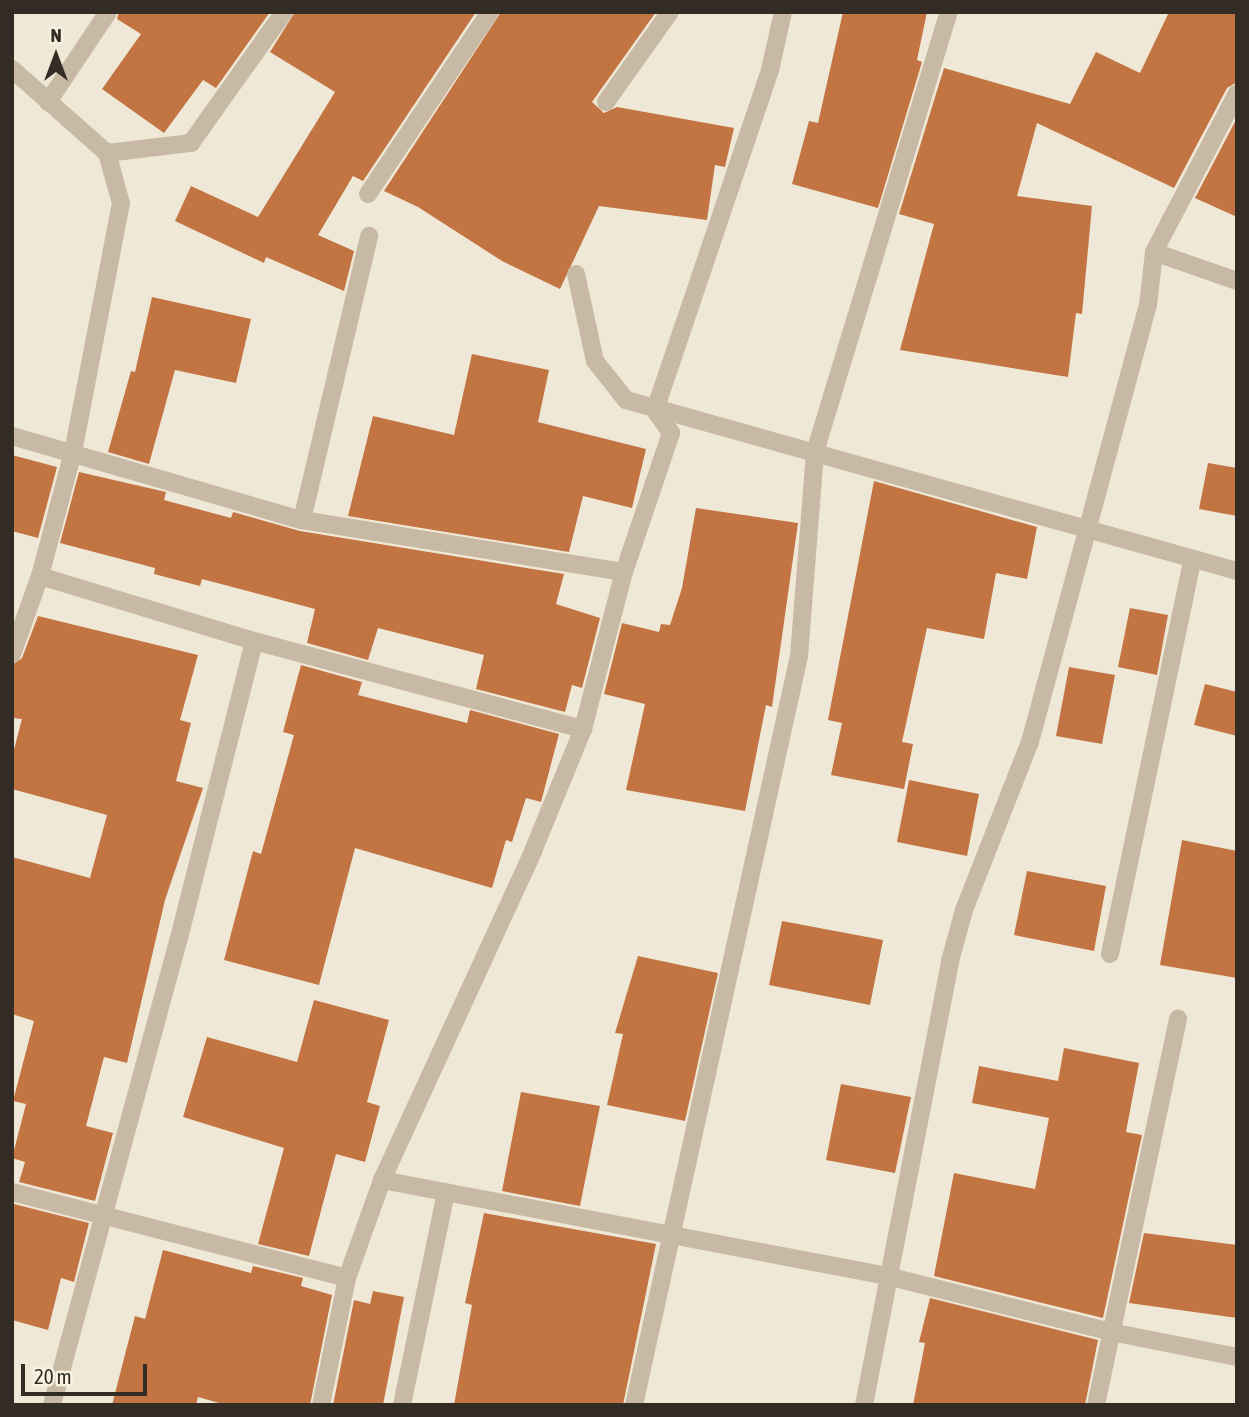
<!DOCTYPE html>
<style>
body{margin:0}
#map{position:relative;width:1249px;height:1417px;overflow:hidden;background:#f0e8d7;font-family:"Asap Condensed",sans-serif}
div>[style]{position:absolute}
.building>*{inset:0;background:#c27543}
.minor>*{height:18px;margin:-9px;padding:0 9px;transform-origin:9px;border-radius:9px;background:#c7b9a4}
span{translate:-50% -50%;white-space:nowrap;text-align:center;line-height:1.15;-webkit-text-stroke:7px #f8f2e3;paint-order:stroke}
.frame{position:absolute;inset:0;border:14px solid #332c25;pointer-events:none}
.north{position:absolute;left:21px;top:21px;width:70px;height:70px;-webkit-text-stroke:5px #f8f2e3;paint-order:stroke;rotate:0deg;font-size:19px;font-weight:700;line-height:28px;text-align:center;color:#332c25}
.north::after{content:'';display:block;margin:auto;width:24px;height:32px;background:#332c25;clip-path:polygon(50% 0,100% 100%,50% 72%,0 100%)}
.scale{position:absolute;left:21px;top:1364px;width:126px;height:32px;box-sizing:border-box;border:4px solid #332c25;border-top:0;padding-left:9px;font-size:21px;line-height:24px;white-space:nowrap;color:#332c25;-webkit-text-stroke:5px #f8f2e3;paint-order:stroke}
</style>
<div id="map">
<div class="building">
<i style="clip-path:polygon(119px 12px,270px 12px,216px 88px,203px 80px,164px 133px,102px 89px,141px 34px,117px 19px)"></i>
<i style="clip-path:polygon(295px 12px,476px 12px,363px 181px,353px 176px,318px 235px,354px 251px,344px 291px,266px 257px,264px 263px,175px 221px,191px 186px,258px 217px,335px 92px,270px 52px)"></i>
<i style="clip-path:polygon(501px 12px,656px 12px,592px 102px,604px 113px,617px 107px,734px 128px,725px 167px,715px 165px,707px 220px,599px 206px,560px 289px,502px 261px,418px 207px,384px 191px)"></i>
<i style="clip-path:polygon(843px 12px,927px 12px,917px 60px,922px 62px,878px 208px,792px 184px,809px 121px,818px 123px)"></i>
<i style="clip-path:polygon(1169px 12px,1237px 12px,1237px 82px,1227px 88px,1174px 188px,1037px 123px,1017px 196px,1092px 206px,1082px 314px,1076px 313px,1068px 377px,900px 350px,934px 224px,899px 214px,944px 68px,1070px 104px,1096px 52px,1140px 73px)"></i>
<i style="clip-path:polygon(1237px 118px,1237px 217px,1195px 198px)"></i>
<i style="clip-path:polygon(152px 297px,251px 319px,236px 383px,175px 370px,149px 464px,108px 452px,131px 371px,135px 372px)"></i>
<i style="clip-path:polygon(472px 354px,549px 370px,538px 422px,646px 449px,632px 508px,583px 496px,569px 552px,348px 516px,373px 416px,454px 435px)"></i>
<i style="clip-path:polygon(12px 455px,57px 467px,38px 538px,12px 531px)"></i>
<i style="clip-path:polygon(1208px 463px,1237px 468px,1237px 516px,1199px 509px)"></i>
<i style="clip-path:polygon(79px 472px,166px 492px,164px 500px,231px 518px,233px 512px,300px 531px,564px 574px,556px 604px,600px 618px,582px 688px,572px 685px,565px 712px,476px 689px,484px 655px,378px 628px,368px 660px,307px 643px,315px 609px,202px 579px,200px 586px,154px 574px,155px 568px,60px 543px)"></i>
<i style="clip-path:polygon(874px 481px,1037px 527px,1027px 579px,996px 573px,984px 639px,927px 628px,902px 742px,913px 744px,904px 789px,831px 775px,842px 723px,828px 720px)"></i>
<i style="clip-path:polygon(696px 508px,798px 523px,772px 707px,766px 705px,745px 811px,626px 790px,645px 704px,604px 694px,622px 623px,659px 632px,661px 624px,670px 625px,682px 588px)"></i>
<i style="clip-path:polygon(1130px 608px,1168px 615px,1157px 675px,1118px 667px)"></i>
<i style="clip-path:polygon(38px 616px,198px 655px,180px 720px,191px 723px,176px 781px,203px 788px,165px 900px,127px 1063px,104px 1057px,86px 1126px,113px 1133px,95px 1201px,19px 1182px,25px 1162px,12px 1158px,26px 1104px,13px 1101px,34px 1021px,12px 1014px,12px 857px,90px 878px,107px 815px,12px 789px,12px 757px,22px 719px,12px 718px,12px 665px,22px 658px)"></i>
<i style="clip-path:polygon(301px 665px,362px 682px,358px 695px,467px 723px,470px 710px,559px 734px,541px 802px,526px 798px,512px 842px,506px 840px,492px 888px,355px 848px,319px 985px,224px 960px,253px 851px,261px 854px,294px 735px,283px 732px)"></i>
<i style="clip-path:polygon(1069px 667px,1115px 675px,1102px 744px,1056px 736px)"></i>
<i style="clip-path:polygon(1205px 684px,1237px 692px,1237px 736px,1194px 725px)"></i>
<i style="clip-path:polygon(909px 780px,979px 794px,967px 856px,897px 842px)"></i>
<i style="clip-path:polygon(1182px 840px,1237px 851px,1237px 978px,1160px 965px)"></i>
<i style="clip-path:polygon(1027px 871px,1106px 886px,1094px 951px,1014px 935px)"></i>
<i style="clip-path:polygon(782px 921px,883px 940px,870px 1005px,769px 985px)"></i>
<i style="clip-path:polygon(638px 956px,718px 973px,685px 1121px,607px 1105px,623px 1034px,615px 1033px)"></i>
<i style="clip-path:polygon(314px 1000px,389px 1020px,367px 1102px,380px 1106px,365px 1162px,336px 1154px,309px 1256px,258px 1244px,284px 1148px,183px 1117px,207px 1037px,297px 1062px)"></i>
<i style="clip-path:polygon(1064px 1048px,1139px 1063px,1126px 1132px,1142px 1135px,1103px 1318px,934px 1276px,954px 1173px,1035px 1189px,1049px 1118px,972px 1103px,979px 1066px,1058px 1081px)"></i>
<i style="clip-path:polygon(841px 1084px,911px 1097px,895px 1173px,826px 1160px)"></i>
<i style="clip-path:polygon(521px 1092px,600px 1106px,580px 1206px,502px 1191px)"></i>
<i style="clip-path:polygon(14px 1204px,89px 1223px,74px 1282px,61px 1278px,48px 1330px,12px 1320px)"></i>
<i style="clip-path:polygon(484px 1213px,656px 1244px,623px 1405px,454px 1405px,472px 1305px,465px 1303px)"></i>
<i style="clip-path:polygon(1144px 1233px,1237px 1245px,1237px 1318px,1129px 1303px)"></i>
<i style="clip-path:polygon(163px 1250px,251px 1273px,253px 1266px,303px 1278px,301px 1286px,332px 1295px,310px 1405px,226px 1405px,198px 1397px,196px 1405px,112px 1405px,135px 1316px,145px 1319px)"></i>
<i style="clip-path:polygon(373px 1291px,404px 1297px,383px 1405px,333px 1405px,354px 1300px,370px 1304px)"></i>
<i style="clip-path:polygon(930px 1298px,1098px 1340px,1085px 1405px,913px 1405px,925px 1343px,919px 1342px)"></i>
</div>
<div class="minor">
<i style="left:12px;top:69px;width:127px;rotate:41.5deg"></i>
<i style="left:107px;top:153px;width:52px;rotate:74.4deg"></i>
<i style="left:121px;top:203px;width:254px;rotate:100.9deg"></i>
<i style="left:73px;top:452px;width:128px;rotate:104.9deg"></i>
<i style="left:40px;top:576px;width:83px;rotate:109.7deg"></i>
<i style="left:48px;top:102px;width:108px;rotate:-56.3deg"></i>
<i style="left:606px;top:102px;width:110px;rotate:-54.6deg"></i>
<i style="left:107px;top:153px;width:85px;rotate:-6.8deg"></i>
<i style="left:191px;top:143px;width:161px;rotate:-54.6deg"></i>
<i style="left:368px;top:194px;width:219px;rotate:-56.2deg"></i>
<i style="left:1154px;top:252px;width:88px;rotate:19.3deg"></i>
<i style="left:576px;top:274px;width:89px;rotate:77.7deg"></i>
<i style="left:595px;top:361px;width:50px;rotate:51.5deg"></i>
<i style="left:626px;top:400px;width:634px;rotate:15.64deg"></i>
<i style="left:12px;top:436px;width:302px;rotate:16.2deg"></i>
<i style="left:302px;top:520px;width:326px;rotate:9.2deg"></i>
<i style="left:302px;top:520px;width:292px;rotate:-76.7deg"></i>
<i style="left:40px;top:576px;width:224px;rotate:16.9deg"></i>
<i style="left:254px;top:641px;width:341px;rotate:15deg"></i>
<i style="left:1110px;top:954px;width:401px;rotate:-78.2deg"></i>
<i style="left:382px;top:1180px;width:514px;rotate:10.76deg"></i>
<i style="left:887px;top:1276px;width:231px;rotate:14deg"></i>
<i style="left:1111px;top:1332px;width:128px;rotate:11.2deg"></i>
<i style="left:12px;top:1192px;width:346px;rotate:14.4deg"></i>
<i style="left:52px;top:1405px;width:480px;rotate:-74.8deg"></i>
<i style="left:178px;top:942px;width:310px;rotate:-75.8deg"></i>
<i style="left:321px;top:1405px;width:130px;rotate:-78.4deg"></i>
<i style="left:347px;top:1278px;width:104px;rotate:-70.3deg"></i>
<i style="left:382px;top:1180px;width:362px;rotate:-65.3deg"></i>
<i style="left:533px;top:851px;width:132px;rotate:-67.7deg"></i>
<i style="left:583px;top:729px;width:162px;rotate:-75.4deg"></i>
<i style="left:624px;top:572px;width:147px;rotate:-71.3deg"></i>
<i style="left:671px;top:433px;width:28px;rotate:-125deg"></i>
<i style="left:655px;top:410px;width:359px;rotate:-71.3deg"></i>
<i style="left:770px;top:70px;width:59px;rotate:-77.4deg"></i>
<i style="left:402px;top:1405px;width:217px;rotate:-78.3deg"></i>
<i style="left:634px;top:1405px;width:767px;rotate:-77.58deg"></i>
<i style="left:799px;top:656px;width:205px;rotate:-85.5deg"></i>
<i style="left:815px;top:452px;width:460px;rotate:-73.1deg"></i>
<i style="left:864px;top:1405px;width:452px;rotate:-79deg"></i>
<i style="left:950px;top:961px;width:53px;rotate:-74.6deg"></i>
<i style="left:964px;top:910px;width:180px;rotate:-68.6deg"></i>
<i style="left:1030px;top:742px;width:453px;rotate:-74.9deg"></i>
<i style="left:1148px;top:305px;width:53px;rotate:-83.5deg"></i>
<i style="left:1154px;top:252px;width:179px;rotate:-62.4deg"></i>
<i style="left:1096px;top:1405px;width:395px;rotate:-78deg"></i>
</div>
<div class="frame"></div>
<div class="north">N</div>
<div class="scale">20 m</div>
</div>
